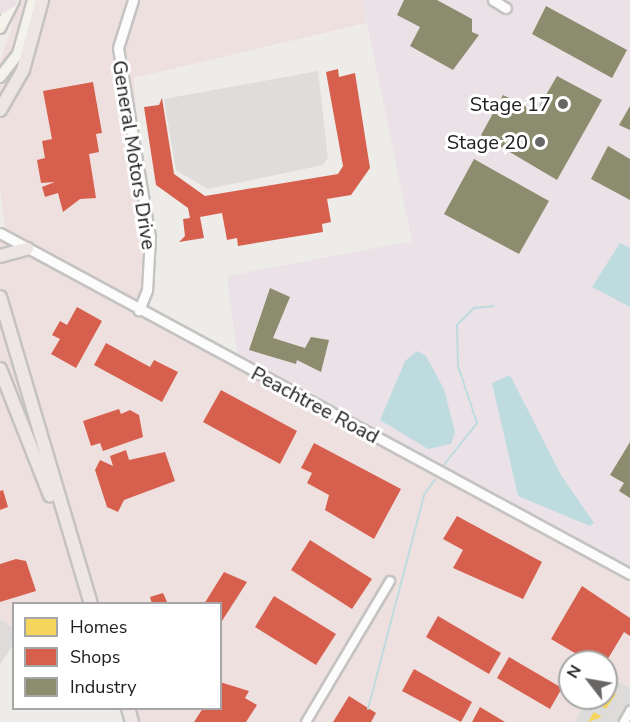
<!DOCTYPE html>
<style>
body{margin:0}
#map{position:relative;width:630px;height:722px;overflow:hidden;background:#eeece9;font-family:"Nunito Sans",sans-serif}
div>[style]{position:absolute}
.residential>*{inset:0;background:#dddcda}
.commercial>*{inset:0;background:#efe0e0}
.industrial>*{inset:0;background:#ebe2e8}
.parking>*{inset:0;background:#dedddc}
.water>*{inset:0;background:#bedcdf}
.homes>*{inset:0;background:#f6d55c}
.shops>*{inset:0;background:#d6604d}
.industry>*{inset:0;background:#8c8c6e}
.stream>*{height:2px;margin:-1px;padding:0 1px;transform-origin:1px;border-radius:1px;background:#bedcdf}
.roads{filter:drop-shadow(2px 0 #c4c3c1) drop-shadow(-2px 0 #c4c3c1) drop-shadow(0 2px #c4c3c1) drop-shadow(0 -2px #c4c3c1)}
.minor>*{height:8px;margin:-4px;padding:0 4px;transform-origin:4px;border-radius:4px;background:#fcfcfc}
.tertiary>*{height:9px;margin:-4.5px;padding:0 4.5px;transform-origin:4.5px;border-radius:4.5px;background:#fcfcfc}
.secondary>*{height:10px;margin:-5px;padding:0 5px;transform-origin:5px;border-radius:5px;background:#f3f3ec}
.trunk>*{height:12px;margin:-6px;padding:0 6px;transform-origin:6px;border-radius:6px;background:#eee6e4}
.motorway>*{height:14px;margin:-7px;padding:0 7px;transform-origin:7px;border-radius:7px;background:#ebe0e3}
.dots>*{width:16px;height:16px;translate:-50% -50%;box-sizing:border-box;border:3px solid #fff;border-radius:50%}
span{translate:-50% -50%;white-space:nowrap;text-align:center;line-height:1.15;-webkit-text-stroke:6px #fff;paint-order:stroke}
.poi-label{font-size:20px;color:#202020}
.right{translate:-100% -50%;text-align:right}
.street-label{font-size:20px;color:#202020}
.legend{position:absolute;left:12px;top:602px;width:210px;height:108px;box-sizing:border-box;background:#fff;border:2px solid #a6a6a6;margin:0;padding:8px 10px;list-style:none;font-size:18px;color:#202020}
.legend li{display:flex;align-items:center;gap:12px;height:30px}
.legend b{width:30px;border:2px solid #a6a6a6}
.north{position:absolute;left:558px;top:650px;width:60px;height:60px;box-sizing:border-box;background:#fff;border:2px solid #a6a6a6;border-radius:50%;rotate:301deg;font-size:16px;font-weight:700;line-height:24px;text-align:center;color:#202020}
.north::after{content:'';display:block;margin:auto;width:21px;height:27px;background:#686766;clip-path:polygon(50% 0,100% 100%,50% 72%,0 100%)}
</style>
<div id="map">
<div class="residential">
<i style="clip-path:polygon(0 619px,14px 628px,13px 644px,0 665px)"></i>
<i style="clip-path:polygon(606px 674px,630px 688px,630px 722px,574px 722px,587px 698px,606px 698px)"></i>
</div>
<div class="commercial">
<i style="clip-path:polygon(20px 0,362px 0,366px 23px,134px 78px,151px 313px,630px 579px,630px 688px,606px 674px,606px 662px,570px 662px,570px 698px,587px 698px,574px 722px,129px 722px,126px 709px,220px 708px,220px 604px,14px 604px,13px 628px,0 619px,0 239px,6px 234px,0 188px,0 62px)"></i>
</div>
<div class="industrial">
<i style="clip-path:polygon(362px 0,630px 0,630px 579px,238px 360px,227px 276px,412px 241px)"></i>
</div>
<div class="parking">
<i style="clip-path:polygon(318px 71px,328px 158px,323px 165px,208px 189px,176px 170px,164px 99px)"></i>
</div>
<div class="water">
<i style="clip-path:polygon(620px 243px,630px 248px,630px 307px,592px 287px)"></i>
<i style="clip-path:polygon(417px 351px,426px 356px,444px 389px,455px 432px,451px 444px,428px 449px,380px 420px,405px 361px)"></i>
<i style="clip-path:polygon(510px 375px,561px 475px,594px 523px,590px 526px,518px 496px,492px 383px)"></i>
</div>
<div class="homes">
<i style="clip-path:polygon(606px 688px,616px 694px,606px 709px,595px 702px,606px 698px)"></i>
<i style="clip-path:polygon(594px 712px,602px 717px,588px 722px)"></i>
</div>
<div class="shops">
<i style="clip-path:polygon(338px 69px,339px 77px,355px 73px,370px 168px,351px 195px,327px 199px,331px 222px,322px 224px,323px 232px,238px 246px,237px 238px,227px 240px,222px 213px,200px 217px,204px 238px,179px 242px,185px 236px,183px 219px,190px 218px,188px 208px,156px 185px,144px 107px,159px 105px,162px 98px,174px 174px,205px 196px,338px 174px,343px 166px,326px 72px)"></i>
<i style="clip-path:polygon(93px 82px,102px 133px,96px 134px,99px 152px,89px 154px,96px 198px,80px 199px,63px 212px,58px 193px,45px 197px,42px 187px,55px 182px,41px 183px,37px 160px,45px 158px,42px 141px,52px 139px,43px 91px)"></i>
<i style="clip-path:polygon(77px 307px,102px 321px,76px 368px,51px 354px,60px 339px,52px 335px,60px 321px,67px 325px)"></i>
<i style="clip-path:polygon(106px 343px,150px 367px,154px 360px,178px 372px,162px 402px,94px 365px)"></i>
<i style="clip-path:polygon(221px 390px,297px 431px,280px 464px,203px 422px)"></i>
<i style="clip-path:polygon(119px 409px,121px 414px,130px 410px,139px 415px,143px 437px,103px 451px,100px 443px,91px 446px,83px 421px)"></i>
<i style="clip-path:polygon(314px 443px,401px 489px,374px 539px,325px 510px,329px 495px,307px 483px,312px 473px,301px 468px)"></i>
<i style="clip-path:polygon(126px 450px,129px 460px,165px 452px,175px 481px,124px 500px,118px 512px,107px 507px,95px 470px,100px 460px,113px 466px,110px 456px)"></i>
<i style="clip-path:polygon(3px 490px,8px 507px,0 510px,0 491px)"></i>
<i style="clip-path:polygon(457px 516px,542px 562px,523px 599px,453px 568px,463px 550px,443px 539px)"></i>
<i style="clip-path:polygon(310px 540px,372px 579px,352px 609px,291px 570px)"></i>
<i style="clip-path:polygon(16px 559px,26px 561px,36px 591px,0 602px,0 564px)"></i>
<i style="clip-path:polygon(224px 572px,247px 582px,220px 624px,220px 604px,204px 604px)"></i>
<i style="clip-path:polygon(582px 586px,630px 618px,630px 636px,624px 632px,606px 662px,590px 662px,551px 639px)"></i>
<i style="clip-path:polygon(163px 593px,168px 604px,152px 604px,150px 597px)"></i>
<i style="clip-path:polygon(274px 596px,336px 634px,316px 665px,255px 627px)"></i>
<i style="clip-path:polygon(438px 616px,501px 653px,489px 674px,426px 637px)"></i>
<i style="clip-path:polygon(509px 657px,562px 688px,550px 709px,497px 678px)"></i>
<i style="clip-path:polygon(414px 669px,472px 702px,461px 722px,402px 691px)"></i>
<i style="clip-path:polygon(220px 682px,249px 691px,245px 698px,257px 705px,246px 722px,194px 722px,203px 708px,220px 708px)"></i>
<i style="clip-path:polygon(349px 696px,376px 713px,371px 722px,333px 722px)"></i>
<i style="clip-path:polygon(480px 707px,505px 722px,472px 722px)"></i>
</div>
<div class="industry">
<i style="clip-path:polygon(404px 0,437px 0,472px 19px,472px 32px,479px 35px,453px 70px,410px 46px,420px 27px,397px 15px)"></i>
<i style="clip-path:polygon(546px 6px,627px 50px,612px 78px,532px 34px)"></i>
<i style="clip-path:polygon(557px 76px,602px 100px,557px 180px,481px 135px,503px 95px,536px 112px)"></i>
<i style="clip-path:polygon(630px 106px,630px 130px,619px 125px)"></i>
<i style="clip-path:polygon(608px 146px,630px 159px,630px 200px,591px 179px)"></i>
<i style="clip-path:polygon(474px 159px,549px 201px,519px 254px,444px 214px)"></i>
<i style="clip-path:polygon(270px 288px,290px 297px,273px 338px,305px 348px,311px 337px,329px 340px,321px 372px,297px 360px,296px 364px,249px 350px)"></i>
<i style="clip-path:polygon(630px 442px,630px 498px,619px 491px,624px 483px,610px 475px)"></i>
</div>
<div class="stream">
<i style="left:443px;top:466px;width:55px;rotate:-51.7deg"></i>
<i style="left:477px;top:423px;width:60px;rotate:-108.4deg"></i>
<i style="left:458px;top:366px;width:41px;rotate:-91.4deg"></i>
<i style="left:457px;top:325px;width:24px;rotate:-45deg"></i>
<i style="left:474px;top:308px;width:20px;rotate:-6deg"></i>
<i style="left:368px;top:709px;width:221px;rotate:-75.3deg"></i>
<i style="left:424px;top:495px;width:19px;rotate:-55deg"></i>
</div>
<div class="roads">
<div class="minor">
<i style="left:306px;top:722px;width:164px;rotate:-59.2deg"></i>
<i style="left:624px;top:722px;width:13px;rotate:-61deg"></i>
</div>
<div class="tertiary">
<i style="left:133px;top:0;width:50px;rotate:107.4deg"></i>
<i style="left:118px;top:48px;width:192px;rotate:80.4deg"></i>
<i style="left:150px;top:237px;width:53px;rotate:93.2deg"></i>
<i style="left:147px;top:290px;width:22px;rotate:112deg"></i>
<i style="left:493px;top:0;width:15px;rotate:32deg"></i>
<i style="left:0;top:233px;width:716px;rotate:28.43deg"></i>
</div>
<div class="secondary">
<i style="left:0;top:28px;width:31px;rotate:-63deg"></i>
<i style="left:0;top:77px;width:29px;rotate:-52deg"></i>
<i style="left:18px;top:54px;width:56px;rotate:-74.5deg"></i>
</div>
<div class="trunk">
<i style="left:0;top:110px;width:46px;rotate:-60.1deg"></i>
<i style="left:23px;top:70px;width:73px;rotate:-74.8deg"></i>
<i style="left:0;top:256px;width:28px;rotate:-15deg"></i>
<i style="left:0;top:297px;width:320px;rotate:73.5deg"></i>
<i style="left:0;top:369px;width:136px;rotate:68.4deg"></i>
<i style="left:128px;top:708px;width:15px;rotate:74deg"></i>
</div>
<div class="motorway">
<i style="left:0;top:7px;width:13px;rotate:-32deg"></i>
</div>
</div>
<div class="dots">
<i style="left:563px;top:104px;background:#686766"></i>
<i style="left:540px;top:142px;background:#686766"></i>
</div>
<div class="poi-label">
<span class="right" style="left:551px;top:104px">Stage 17</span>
<span class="right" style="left:528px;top:142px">Stage 20</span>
</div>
<div class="street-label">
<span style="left:134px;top:155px;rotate:81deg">General Motors Drive</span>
<span style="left:315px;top:405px;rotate:28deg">Peachtree Road</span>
</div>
<ul class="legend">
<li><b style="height:16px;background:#f6d55c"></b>Homes</li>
<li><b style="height:16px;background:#d6604d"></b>Shops</li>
<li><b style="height:16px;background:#8c8c6e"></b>Industry</li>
</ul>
<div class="north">N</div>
</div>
